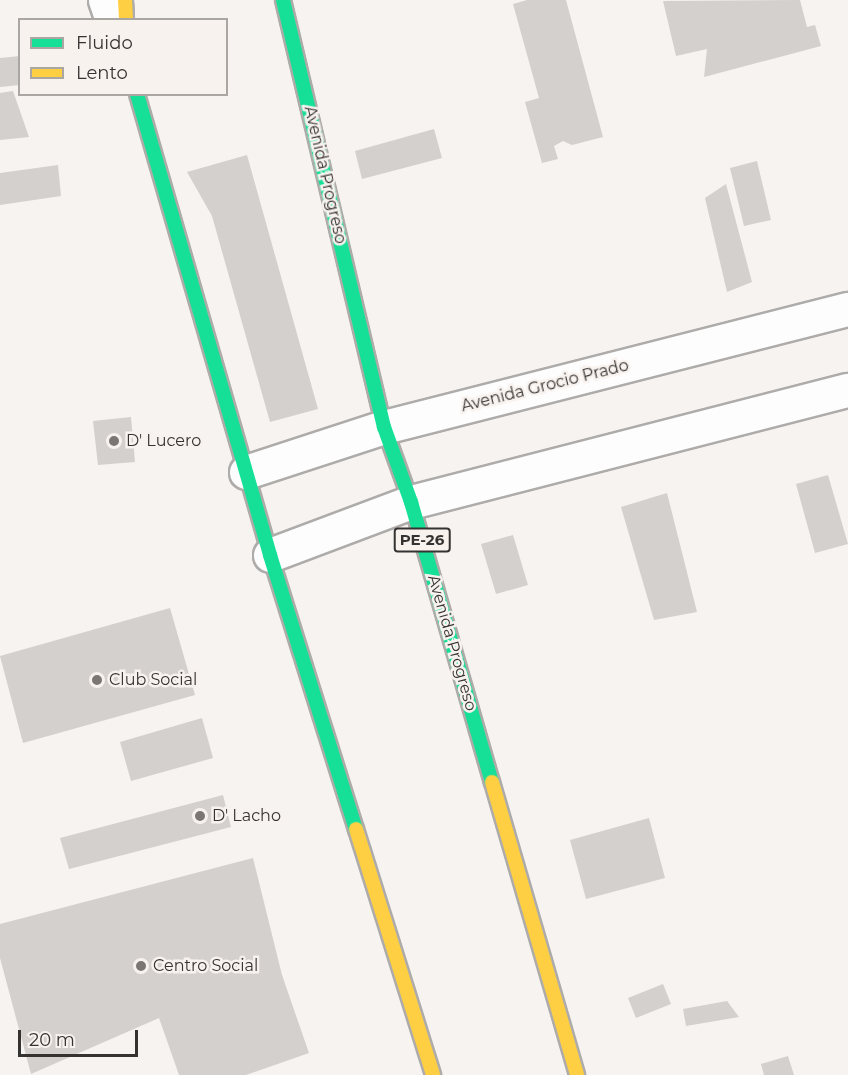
<!DOCTYPE html>
<style>
body{margin:0}
#map{position:relative;width:848px;height:1075px;overflow:hidden;background:#f6f3f0;font-family:Montserrat,sans-serif}
div>[style]{position:absolute}
.building>*{inset:0;background:#d3d0ce}
.roads{filter:drop-shadow(2px 0 #aeacaa) drop-shadow(-2px 0 #aeacaa) drop-shadow(0 2px #aeacaa) drop-shadow(0 -2px #aeacaa)}
.street>*{height:33px;margin:-16.5px;padding:0 16.5px;transform-origin:16.5px;border-radius:16.5px;background:#fefdfd}
.fast>*{height:14px;margin:-7px;padding:0 7px;transform-origin:7px;border-radius:7px;background:#16e098}
.slow>*{height:14px;margin:-7px;padding:0 7px;transform-origin:7px;border-radius:7px;background:#ffcf43}
.dots>*{width:16px;height:16px;translate:-50% -50%;box-sizing:border-box;border:3px solid #f8f2ee;border-radius:50%}
span{translate:-50% -50%;white-space:nowrap;text-align:center;line-height:1.15;-webkit-text-stroke:5px #f8f2ee;paint-order:stroke}
.shield-label span{padding:2px 4px;background:#f8f2ee;border:2px solid;border-radius:4px;-webkit-text-stroke-width:0}
.shield-label{font-size:15px;color:#353331;font-weight:700}
.street-label{font-size:16px;color:#353331}
.poi-label{font-size:16px;color:#353331}
.left{translate:0 -50%;text-align:left}
.legend{position:absolute;left:18px;top:18px;width:210px;height:78px;box-sizing:border-box;background:#f8f2ee;border:2px solid #aaa6a2;margin:0;padding:8px 10px;list-style:none;font-size:18px;color:#353331}
.legend li{display:flex;align-items:center;gap:12px;height:30px}
.legend b{width:30px;border:2px solid #aaa6a2}
.scale{position:absolute;left:18px;top:1030px;width:120px;height:27px;box-sizing:border-box;border:3px solid #353331;border-top:0;padding-left:8px;font-size:18px;line-height:21px;white-space:nowrap;color:#353331;-webkit-text-stroke:4px #f8f2ee;paint-order:stroke}
</style>
<div id="map">
<div class="building">
<i style="clip-path:polygon(527px 0,566px 0,603px 137px,572px 145px,563px 141px,554px 146px,558px 159px,542px 163px,525px 102px,539px 98px,513px 4px)"></i>
<i style="clip-path:polygon(800px 0,807px 27px,815px 25px,821px 46px,704px 77px,707px 49px,676px 56px,663px 1px)"></i>
<i style="clip-path:polygon(20px 56px,20px 85px,0 87px,0 58px)"></i>
<i style="clip-path:polygon(13px 91px,29px 137px,0 140px,0 93px)"></i>
<i style="clip-path:polygon(434px 129px,442px 158px,362px 179px,355px 151px)"></i>
<i style="clip-path:polygon(247px 155px,318px 409px,270px 422px,212px 216px,187px 172px)"></i>
<i style="clip-path:polygon(757px 161px,771px 220px,744px 226px,730px 168px)"></i>
<i style="clip-path:polygon(58px 165px,61px 196px,0 205px,0 173px)"></i>
<i style="clip-path:polygon(726px 184px,752px 282px,727px 292px,705px 198px)"></i>
<i style="clip-path:polygon(131px 417px,135px 462px,98px 465px,93px 421px)"></i>
<i style="clip-path:polygon(828px 475px,848px 544px,815px 553px,796px 484px)"></i>
<i style="clip-path:polygon(667px 493px,697px 612px,654px 620px,621px 507px)"></i>
<i style="clip-path:polygon(513px 535px,528px 585px,496px 594px,481px 544px)"></i>
<i style="clip-path:polygon(170px 608px,195px 695px,23px 743px,0 656px)"></i>
<i style="clip-path:polygon(202px 718px,213px 758px,131px 781px,120px 742px)"></i>
<i style="clip-path:polygon(223px 795px,231px 827px,69px 869px,60px 838px)"></i>
<i style="clip-path:polygon(649px 818px,665px 878px,586px 899px,570px 840px)"></i>
<i style="clip-path:polygon(253px 858px,282px 975px,309px 1053px,246px 1075px,179px 1075px,159px 1018px,31px 1074px,0 958px,0 924px)"></i>
<i style="clip-path:polygon(663px 984px,671px 1004px,636px 1018px,628px 998px)"></i>
<i style="clip-path:polygon(727px 1001px,739px 1017px,686px 1026px,683px 1009px)"></i>
<i style="clip-path:polygon(788px 1056px,794px 1075px,764px 1075px,761px 1064px)"></i>
</div>
<div class="roads">
<div class="street">
<i style="left:105px;top:0;width:21px;rotate:71deg"></i>
<i style="left:246px;top:472px;width:145px;rotate:-18.1deg"></i>
<i style="left:384px;top:427px;width:479px;rotate:-14.3deg"></i>
<i style="left:270px;top:555px;width:151px;rotate:-20.6deg"></i>
<i style="left:411px;top:502px;width:451px;rotate:-14.4deg"></i>
</div>
<div class="fast">
<i style="left:283px;top:0;width:439px;rotate:76.7deg"></i>
<i style="left:384px;top:427px;width:80px;rotate:70.2deg"></i>
<i style="left:411px;top:502px;width:291px;rotate:73.9deg"></i>
<i style="left:137px;top:94px;width:480px;rotate:73.9deg"></i>
<i style="left:270px;top:555px;width:287px;rotate:72.6deg"></i>
</div>
<div class="slow">
<i style="left:125px;top:0;width:20px;rotate:87deg"></i>
<i style="left:492px;top:782px;width:305px;rotate:73.8deg"></i>
<i style="left:356px;top:829px;width:258px;rotate:72.6deg"></i>
</div>
</div>
<div class="dots">
<i style="left:114px;top:441px;background:#797674"></i>
<i style="left:97px;top:680px;background:#797674"></i>
<i style="left:200px;top:816px;background:#797674"></i>
<i style="left:141px;top:966px;background:#797674"></i>
</div>
<div class="shield-label">
<span style="left:422px;top:540px">PE-26</span>
</div>
<div class="street-label">
<span style="left:325px;top:175px;rotate:77deg">Avenida Progreso</span>
<span style="left:545px;top:386px;rotate:-14deg">Avenida Grocio Prado</span>
<span style="left:452px;top:643px;rotate:74deg">Avenida Progreso</span>
</div>
<div class="poi-label">
<span class="left" style="left:126px;top:441px">D' Lucero</span>
<span class="left" style="left:109px;top:680px">Club Social</span>
<span class="left" style="left:212px;top:816px">D' Lacho</span>
<span class="left" style="left:153px;top:966px">Centro Social</span>
</div>
<ul class="legend">
<li><b style="height:8px;background:#16e098"></b>Fluido</li>
<li><b style="height:8px;background:#ffcf43"></b>Lento</li>
</ul>
<div class="scale">20 m</div>
</div>
